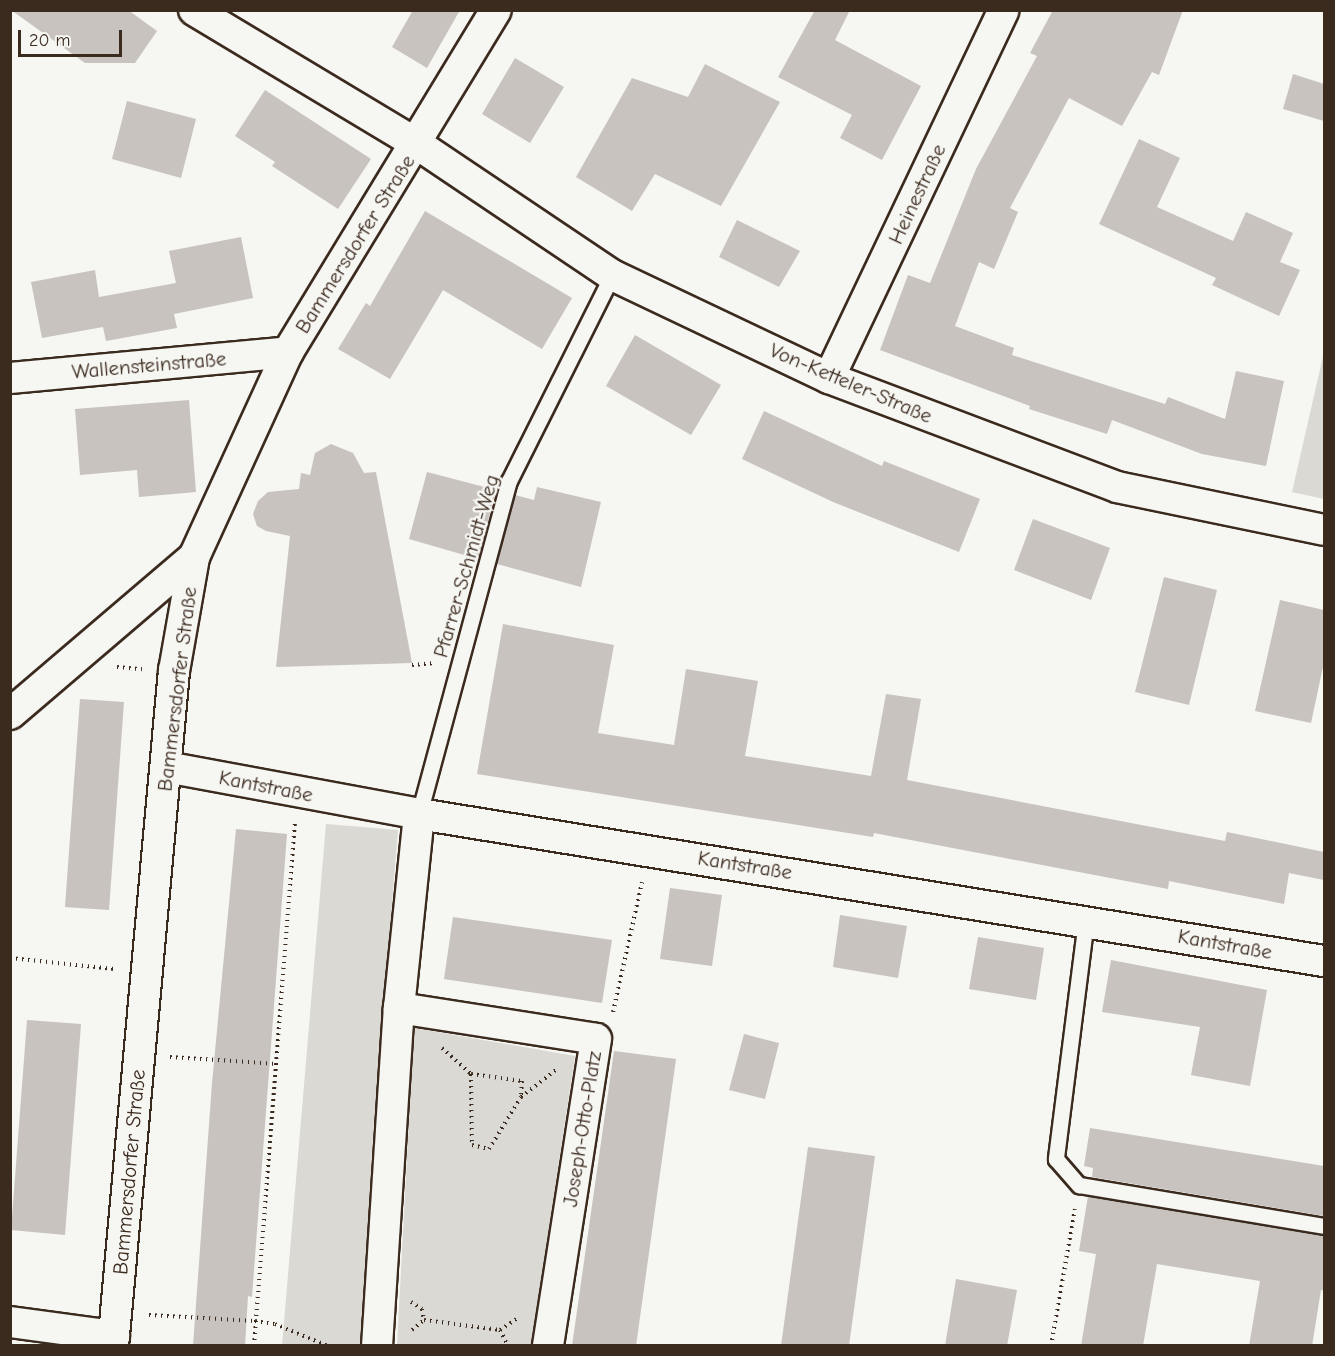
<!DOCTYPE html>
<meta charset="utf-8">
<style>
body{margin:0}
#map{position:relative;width:1335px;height:1356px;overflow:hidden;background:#f6f6f2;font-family:"Comic Neue",sans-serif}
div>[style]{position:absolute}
.green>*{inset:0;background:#dad9d3}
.building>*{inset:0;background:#c8c3be}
.path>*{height:4px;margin-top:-2px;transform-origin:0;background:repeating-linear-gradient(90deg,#3b2a1e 0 1.5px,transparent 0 6px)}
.roads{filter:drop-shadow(2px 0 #3b2a1e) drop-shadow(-2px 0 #3b2a1e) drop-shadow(0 2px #3b2a1e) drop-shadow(0 -2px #3b2a1e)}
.service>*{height:15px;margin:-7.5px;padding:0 7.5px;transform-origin:7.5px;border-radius:7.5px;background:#f6f6f2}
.minor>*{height:30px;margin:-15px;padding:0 15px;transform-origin:15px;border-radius:15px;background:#f6f6f2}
span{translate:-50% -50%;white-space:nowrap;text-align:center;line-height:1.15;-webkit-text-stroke:5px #f6f6f2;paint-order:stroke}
.street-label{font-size:21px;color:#3b2a1e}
.frame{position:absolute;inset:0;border:12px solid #3b2a1e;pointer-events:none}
.scale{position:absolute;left:18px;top:30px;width:104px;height:27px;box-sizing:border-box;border:3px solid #3b2a1e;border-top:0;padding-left:8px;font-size:18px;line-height:21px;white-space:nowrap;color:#3b2a1e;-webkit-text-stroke:4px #f6f6f2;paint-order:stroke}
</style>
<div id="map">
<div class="green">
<i style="clip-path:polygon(1324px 352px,1324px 499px,1292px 492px)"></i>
<i style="clip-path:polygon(326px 824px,398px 830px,372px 1148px,366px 1288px,360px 1345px,282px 1346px)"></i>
<i style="clip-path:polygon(414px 1028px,575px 1056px,531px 1345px,397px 1345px)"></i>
</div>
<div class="building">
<i style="clip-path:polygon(11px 10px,128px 10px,157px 31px,135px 63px,85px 63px)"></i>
<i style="clip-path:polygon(413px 10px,460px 10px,427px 68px,392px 47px)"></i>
<i style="clip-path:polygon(815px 10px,850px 10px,835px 40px,921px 86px,882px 160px,840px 138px,852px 115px,778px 77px)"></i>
<i style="clip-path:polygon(1053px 10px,1183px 10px,1159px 75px,1152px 72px,1122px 126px,1069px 98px,1010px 208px,1018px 212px,994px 269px,979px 262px,955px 326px,1014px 348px,1012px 355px,1165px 404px,1168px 397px,1225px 419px,1236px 371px,1284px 381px,1266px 466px,1202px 454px,1112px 420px,1107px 434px,1029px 409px,1030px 406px,880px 350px,908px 275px,930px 283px,976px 169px,1037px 56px,1030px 53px)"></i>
<i style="clip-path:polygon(515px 58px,564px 87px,530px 143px,482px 114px)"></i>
<i style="clip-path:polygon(705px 64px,780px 102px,721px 206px,655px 174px,632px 211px,576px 177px,632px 78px,688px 97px)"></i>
<i style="clip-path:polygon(1293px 74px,1324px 84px,1324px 121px,1283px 109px)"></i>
<i style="clip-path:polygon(265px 90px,371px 159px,338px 209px,272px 166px,275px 162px,235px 136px)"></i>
<i style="clip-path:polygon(127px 101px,196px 119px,181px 178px,112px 159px)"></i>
<i style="clip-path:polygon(1139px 139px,1180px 158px,1157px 207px,1233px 241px,1246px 212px,1293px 233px,1280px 262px,1300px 270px,1279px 316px,1212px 285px,1216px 278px,1099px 224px)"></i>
<i style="clip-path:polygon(425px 211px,572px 298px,542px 349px,443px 290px,390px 379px,338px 349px,366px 303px,370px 306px)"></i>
<i style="clip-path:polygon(737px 220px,800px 251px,779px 287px,719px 257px)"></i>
<i style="clip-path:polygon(241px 237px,253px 298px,174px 314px,177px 328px,106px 341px,103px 327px,42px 338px,31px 282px,95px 270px,99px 297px,176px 283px,169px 251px)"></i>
<i style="clip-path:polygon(635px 335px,721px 385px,691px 435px,606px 386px)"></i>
<i style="clip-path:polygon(189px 400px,196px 492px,139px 497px,137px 470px,80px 475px,75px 409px)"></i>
<i style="clip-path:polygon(764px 411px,882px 466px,884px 461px,980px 499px,959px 552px,833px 502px,742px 459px)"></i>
<i style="clip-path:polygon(331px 444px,353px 453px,364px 473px,376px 472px,412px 663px,276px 667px,290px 536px,266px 531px,257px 526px,253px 514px,258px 501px,268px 492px,299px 489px,301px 473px,310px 475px,315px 453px)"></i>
<i style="clip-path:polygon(427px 472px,496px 490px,478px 559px,409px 539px)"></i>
<i style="clip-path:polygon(537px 487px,601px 502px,581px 587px,497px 564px,515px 495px,534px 500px)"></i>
<i style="clip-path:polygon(1033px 519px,1110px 548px,1091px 600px,1014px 570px)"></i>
<i style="clip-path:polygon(1164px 577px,1217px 590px,1189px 705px,1135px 692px)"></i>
<i style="clip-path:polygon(1280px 600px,1324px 610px,1324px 662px,1311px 723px,1255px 711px)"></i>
<i style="clip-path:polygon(503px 624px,614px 645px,598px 733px,674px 745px,686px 669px,758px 681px,745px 756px,871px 776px,886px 694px,921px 699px,907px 780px,1225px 841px,1227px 832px,1324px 852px,1324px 880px,1289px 873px,1284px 904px,1169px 881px,1168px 889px,874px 833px,873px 837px,477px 774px)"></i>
<i style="clip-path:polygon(80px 699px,124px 702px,109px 910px,65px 907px)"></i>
<i style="clip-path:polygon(236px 829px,287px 834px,252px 1297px,248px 1296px,245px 1346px,193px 1346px,212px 1083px)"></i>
<i style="clip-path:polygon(670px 888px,722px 895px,712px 966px,660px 959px)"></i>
<i style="clip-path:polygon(840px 915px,907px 926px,898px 978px,833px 967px)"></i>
<i style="clip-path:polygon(453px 917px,612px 940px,602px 1003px,444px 979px)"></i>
<i style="clip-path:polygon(978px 937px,1044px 948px,1036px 1000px,969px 989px)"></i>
<i style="clip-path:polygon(1111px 960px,1267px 990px,1250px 1086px,1191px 1075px,1200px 1027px,1102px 1012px)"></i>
<i style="clip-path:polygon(27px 1020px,81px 1024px,65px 1235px,11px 1230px)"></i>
<i style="clip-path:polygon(744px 1034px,779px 1043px,765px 1099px,729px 1090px)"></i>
<i style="clip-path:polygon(614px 1051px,676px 1059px,636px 1346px,572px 1346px)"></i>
<i style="clip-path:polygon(1090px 1128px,1324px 1166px,1324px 1216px,1092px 1177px,1093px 1168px,1084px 1166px)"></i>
<i style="clip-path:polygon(808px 1147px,875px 1156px,849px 1346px,781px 1346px)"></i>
<i style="clip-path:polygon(1088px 1196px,1324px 1235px,1324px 1291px,1321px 1290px,1312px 1346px,1249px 1346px,1260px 1281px,1157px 1264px,1143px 1346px,1081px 1346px,1096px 1254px,1079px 1251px)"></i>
<i style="clip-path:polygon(956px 1279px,1017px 1290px,1007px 1346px,945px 1346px)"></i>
</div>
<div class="path">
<i style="left:412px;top:665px;width:23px;rotate:-5deg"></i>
<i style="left:117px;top:667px;width:25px;rotate:5deg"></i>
<i style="left:10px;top:958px;width:105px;rotate:6deg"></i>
<i style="left:613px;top:1012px;width:133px;rotate:-77.4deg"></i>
<i style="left:442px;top:1048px;width:39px;rotate:42deg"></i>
<i style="left:471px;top:1074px;width:71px;rotate:89.2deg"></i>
<i style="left:472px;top:1145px;width:17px;rotate:13deg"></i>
<i style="left:489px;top:1149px;width:61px;rotate:-58.4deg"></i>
<i style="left:521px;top:1097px;width:46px;rotate:-37.9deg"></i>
<i style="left:170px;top:1057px;width:107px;rotate:3.7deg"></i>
<i style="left:471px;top:1074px;width:51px;rotate:7.8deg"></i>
<i style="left:522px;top:1081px;width:16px;rotate:94deg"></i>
<i style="left:411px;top:1302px;width:13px;rotate:32deg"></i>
<i style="left:422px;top:1309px;width:11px;rotate:80deg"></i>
<i style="left:149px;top:1315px;width:106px;rotate:3.2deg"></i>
<i style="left:255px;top:1321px;width:20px;rotate:9deg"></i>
<i style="left:275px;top:1324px;width:57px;rotate:22.5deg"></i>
<i style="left:412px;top:1330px;width:16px;rotate:-40deg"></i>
<i style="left:424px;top:1320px;width:77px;rotate:7.5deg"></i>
<i style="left:500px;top:1330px;width:18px;rotate:63deg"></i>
<i style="left:500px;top:1330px;width:23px;rotate:-34deg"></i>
<i style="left:254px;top:1346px;width:526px;rotate:-85.53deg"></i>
<i style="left:1051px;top:1346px;width:139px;rotate:-80.1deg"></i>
</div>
<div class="roads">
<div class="service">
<i style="left:419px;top:814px;width:345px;rotate:-74.9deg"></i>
<i style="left:509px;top:481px;width:230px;rotate:-63.4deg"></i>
<i style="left:1086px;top:920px;width:241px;rotate:97.2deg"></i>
<i style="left:1056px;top:1159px;width:35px;rotate:49deg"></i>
<i style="left:1079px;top:1185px;width:248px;rotate:9.5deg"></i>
</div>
<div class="minor">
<i style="left:194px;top:10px;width:260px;rotate:31deg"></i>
<i style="left:417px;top:144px;width:235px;rotate:33.9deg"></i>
<i style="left:612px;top:275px;width:240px;rotate:25.4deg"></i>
<i style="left:829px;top:378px;width:308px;rotate:20.7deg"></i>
<i style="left:1117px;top:487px;width:211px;rotate:11.7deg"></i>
<i style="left:10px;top:378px;width:279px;rotate:-5.3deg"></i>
<i style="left:829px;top:378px;width:407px;rotate:-64.6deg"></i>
<i style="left:10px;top:714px;width:242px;rotate:-40.5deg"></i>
<i style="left:166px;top:767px;width:257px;rotate:10.5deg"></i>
<i style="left:419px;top:814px;width:917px;rotate:9.23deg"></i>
<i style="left:399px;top:1008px;width:199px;rotate:8.9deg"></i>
<i style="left:596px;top:1039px;width:311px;rotate:98.9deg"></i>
<i style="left:10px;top:1322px;width:105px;rotate:7.7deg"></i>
<i style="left:113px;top:1346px;width:678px;rotate:-84.84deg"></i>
<i style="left:174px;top:671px;width:116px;rotate:-80deg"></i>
<i style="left:194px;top:557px;width:226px;rotate:-65.4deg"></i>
<i style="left:288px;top:352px;width:400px;rotate:-58.7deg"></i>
<i style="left:377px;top:1346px;width:339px;rotate:-86.3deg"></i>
<i style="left:399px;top:1008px;width:195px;rotate:-84.1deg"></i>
</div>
</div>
<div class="street-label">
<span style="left:917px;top:194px;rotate:-65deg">Heinestraße</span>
<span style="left:355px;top:244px;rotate:-58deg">Bammersdorfer Straße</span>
<span style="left:149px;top:365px;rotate:-5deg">Wallensteinstraße</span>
<span style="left:851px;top:383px;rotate:23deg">Von-Ketteler-Straße</span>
<span style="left:466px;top:566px;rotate:-74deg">Pfarrer-Schmidt-Weg</span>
<span style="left:177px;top:689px;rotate:-83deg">Bammersdorfer Straße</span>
<span style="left:266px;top:786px;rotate:11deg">Kantstraße</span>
<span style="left:745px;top:865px;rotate:9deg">Kantstraße</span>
<span style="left:1225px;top:944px;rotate:10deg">Kantstraße</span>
<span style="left:582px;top:1129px;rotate:-81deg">Joseph-Otto-Platz</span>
<span style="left:129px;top:1172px;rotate:-85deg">Bammersdorfer Straße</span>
</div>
<div class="frame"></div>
<div class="scale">20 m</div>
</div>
